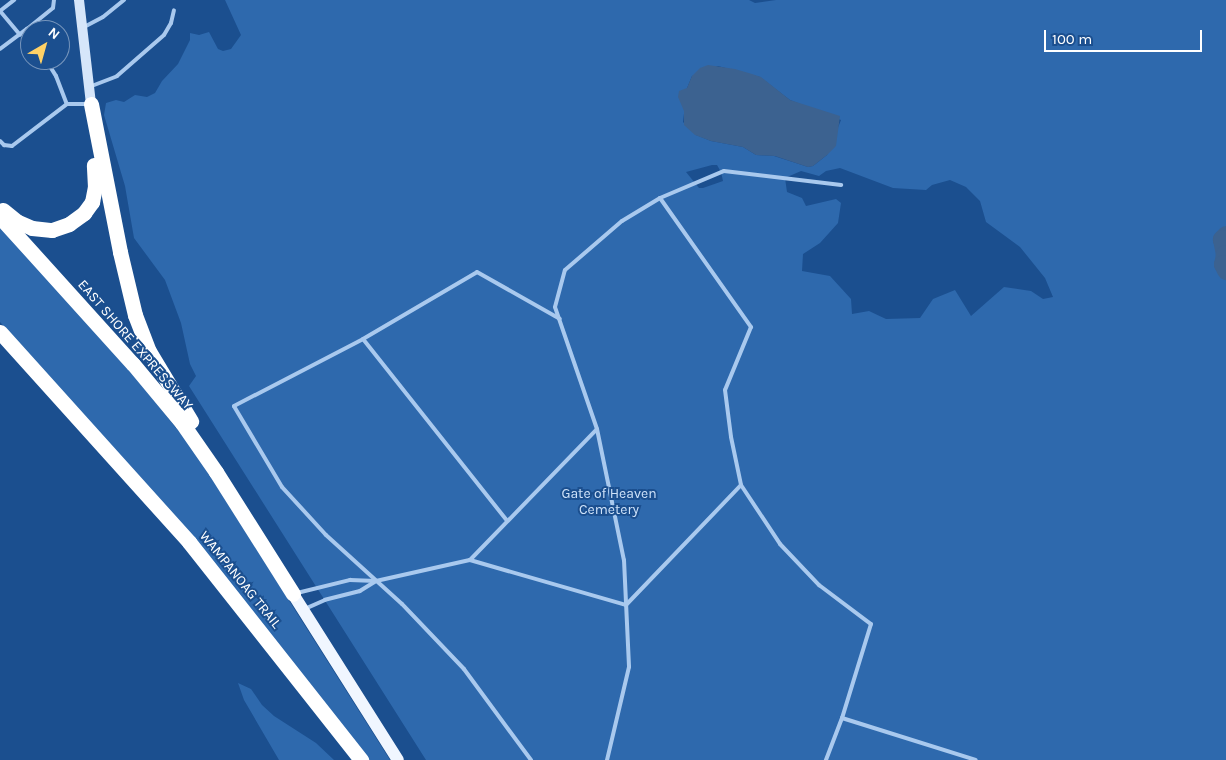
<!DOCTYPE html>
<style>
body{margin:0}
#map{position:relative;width:1226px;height:760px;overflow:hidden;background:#1b4f8f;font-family:Karla,sans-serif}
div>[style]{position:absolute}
.green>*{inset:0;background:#2e69ad}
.water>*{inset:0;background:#3c6290}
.river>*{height:19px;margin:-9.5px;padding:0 9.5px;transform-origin:9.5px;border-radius:9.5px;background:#3c6290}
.lane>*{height:4px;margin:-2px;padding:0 2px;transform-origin:2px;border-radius:2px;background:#a9c9ee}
.secondary>*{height:10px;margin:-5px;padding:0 5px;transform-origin:5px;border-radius:5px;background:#d6e6fa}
.primary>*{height:12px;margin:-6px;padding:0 6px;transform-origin:6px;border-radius:6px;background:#f0f6ff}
.highway>*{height:15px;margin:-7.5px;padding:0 7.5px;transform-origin:7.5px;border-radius:7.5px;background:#fff}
span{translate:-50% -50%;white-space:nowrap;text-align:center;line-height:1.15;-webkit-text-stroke:4px #1b4f8f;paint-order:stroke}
.street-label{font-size:14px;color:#fff}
.park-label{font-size:14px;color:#cfe3fa}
.north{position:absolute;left:20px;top:20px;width:50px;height:50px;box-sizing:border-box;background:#1b4f8f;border:1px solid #7695bc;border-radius:50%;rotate:38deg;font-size:14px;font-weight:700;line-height:20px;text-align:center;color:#fff}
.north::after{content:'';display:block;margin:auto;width:18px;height:22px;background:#ffd166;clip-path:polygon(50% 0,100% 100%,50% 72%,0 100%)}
.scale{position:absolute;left:1044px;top:30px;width:158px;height:22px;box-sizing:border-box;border:2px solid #fff;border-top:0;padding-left:6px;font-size:15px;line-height:18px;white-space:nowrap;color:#fff;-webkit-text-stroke:4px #1b4f8f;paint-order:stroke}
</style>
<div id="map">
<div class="green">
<i style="clip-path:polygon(evenodd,225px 0,749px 0,755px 3px,776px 0,1226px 0,1226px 760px,426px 760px,189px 386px,196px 376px,190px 364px,181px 323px,165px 280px,134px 238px,125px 186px,104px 115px,106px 103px,116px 100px,124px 102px,135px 95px,147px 97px,155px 93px,162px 81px,178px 64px,190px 40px,190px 33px,199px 35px,209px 32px,218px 49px,223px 51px,231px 49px,241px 35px,225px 0,718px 66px,760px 77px,790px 100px,841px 120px,827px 155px,813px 166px,808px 167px,774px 156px,756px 155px,743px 147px,711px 141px,696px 135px,683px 122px,687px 88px,692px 76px,718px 66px,225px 0,712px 165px,717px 165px,721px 172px,723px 181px,703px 188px,699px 188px,686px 172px,712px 165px,225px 0,840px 168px,893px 188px,926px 190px,932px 185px,950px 180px,966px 187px,980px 201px,986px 222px,1020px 247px,1045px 278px,1053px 297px,1043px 299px,1031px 291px,1004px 287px,971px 316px,955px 290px,933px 299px,920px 318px,886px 319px,869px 311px,852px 314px,851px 299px,830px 276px,802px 271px,803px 254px,820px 243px,838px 223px,841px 203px,836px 199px,806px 206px,802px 198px,787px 192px,785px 178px,801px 171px,819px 176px,826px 171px,840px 168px)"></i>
<i style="clip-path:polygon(0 227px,135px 377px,193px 449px,390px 760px,369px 760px,193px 537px,0 322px)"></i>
<i style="clip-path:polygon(238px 683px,251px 689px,262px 705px,274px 716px,316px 743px,334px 760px,279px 760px,244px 700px)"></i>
</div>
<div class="water">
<i style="clip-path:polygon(708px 65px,735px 69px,752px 74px,761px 77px,790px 100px,840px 116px,836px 146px,827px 155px,813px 166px,808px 167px,775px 156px,756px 155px,743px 147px,711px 141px,695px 135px,684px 125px,684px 111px,678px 97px,679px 91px,687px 88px,692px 76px,700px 68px)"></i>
</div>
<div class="river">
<i style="left:1226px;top:235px;width:6px;rotate:135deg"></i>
<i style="left:1222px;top:239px;width:15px;rotate:79deg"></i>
<i style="left:1225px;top:254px;width:10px;rotate:101deg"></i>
<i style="left:1223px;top:264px;width:7px;rotate:63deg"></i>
</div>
<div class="lane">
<i style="left:0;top:11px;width:31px;rotate:50deg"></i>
<i style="left:0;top:11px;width:18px;rotate:-38deg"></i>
<i style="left:84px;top:27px;width:21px;rotate:-28deg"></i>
<i style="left:103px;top:17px;width:27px;rotate:-39deg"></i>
<i style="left:30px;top:34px;width:6px;rotate:-121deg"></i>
<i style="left:27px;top:29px;width:33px;rotate:-39deg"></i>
<i style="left:53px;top:8px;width:8px;rotate:-83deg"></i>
<i style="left:0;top:49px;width:34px;rotate:-37deg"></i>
<i style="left:46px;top:60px;width:19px;rotate:58deg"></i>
<i style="left:56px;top:76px;width:30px;rotate:69deg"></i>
<i style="left:89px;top:87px;width:30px;rotate:-21deg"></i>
<i style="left:117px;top:76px;width:62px;rotate:-41.1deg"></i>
<i style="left:164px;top:35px;width:14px;rotate:-60deg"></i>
<i style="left:171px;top:23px;width:13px;rotate:-77deg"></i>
<i style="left:0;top:141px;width:6px;rotate:45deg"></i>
<i style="left:4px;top:145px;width:8px;rotate:7deg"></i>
<i style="left:12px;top:146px;width:69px;rotate:-37.4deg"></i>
<i style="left:67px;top:104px;width:20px"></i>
<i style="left:660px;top:198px;width:158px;rotate:54.8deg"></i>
<i style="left:751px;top:327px;width:68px;rotate:112.4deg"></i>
<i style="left:725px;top:390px;width:47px;rotate:82.7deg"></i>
<i style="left:731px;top:437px;width:49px;rotate:78.2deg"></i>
<i style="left:741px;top:485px;width:71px;rotate:56.5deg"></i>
<i style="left:780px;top:544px;width:57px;rotate:46.4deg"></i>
<i style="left:819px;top:585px;width:65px;rotate:36.9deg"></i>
<i style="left:871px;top:624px;width:98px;rotate:107.1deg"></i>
<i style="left:842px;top:718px;width:45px;rotate:110.9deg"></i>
<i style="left:363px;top:339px;width:232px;rotate:51.6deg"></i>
<i style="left:597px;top:429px;width:134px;rotate:78.4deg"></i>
<i style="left:624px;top:560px;width:107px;rotate:87.3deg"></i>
<i style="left:629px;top:667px;width:96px;rotate:103.3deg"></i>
<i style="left:470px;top:560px;width:162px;rotate:16.1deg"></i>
<i style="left:626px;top:605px;width:166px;rotate:-46.2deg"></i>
<i style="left:376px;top:581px;width:96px;rotate:-12.6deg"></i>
<i style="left:470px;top:560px;width:182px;rotate:-45.9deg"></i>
<i style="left:597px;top:429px;width:129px;rotate:-109deg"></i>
<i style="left:555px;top:307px;width:38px;rotate:-75deg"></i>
<i style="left:565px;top:270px;width:75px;rotate:-40.7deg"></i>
<i style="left:622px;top:221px;width:44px;rotate:-31.2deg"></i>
<i style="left:660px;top:198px;width:69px;rotate:-22.9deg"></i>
<i style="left:724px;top:171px;width:118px;rotate:6.8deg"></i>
<i style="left:297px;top:593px;width:55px;rotate:-13.8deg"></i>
<i style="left:350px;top:580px;width:26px;rotate:2deg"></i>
<i style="left:376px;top:581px;width:19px;rotate:148deg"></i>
<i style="left:360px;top:591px;width:36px;rotate:166deg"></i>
<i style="left:325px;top:600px;width:22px;rotate:156deg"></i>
<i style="left:842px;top:718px;width:140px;rotate:17.4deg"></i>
<i style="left:531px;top:760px;width:113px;rotate:-126.4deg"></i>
<i style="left:464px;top:669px;width:90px;rotate:-133.6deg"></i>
<i style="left:402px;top:604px;width:103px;rotate:-137.8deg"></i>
<i style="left:326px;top:535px;width:65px;rotate:-132.5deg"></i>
<i style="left:282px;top:487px;width:94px;rotate:-120.7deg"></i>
<i style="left:234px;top:406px;width:145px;rotate:-27.4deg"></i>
<i style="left:363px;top:339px;width:132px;rotate:-30.4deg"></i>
<i style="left:477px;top:272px;width:95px;rotate:29.5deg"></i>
</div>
<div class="secondary">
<i style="left:79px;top:0;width:105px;rotate:83.4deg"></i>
</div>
<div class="primary">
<i style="left:293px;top:594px;width:196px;rotate:57.7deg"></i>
</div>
<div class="highway">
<i style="left:91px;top:104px;width:151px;rotate:78.9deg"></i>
<i style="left:120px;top:252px;width:65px;rotate:76.6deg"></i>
<i style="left:135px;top:315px;width:39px;rotate:69deg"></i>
<i style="left:149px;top:351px;width:82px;rotate:59deg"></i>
<i style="left:3px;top:210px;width:19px;rotate:39deg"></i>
<i style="left:18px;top:222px;width:15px;rotate:23deg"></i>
<i style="left:32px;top:228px;width:20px;rotate:6deg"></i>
<i style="left:52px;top:230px;width:18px;rotate:-19deg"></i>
<i style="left:69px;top:224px;width:19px;rotate:-36deg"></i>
<i style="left:84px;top:213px;width:14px;rotate:-54deg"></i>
<i style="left:92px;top:202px;width:15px;rotate:-79deg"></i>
<i style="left:95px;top:187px;width:22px;rotate:-93deg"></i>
<i style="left:0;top:217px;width:198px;rotate:47.9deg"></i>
<i style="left:133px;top:364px;width:77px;rotate:50.3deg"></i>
<i style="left:182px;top:423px;width:60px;rotate:55.2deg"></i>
<i style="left:216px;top:472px;width:144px;rotate:57.7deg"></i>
<i style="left:0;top:332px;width:283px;rotate:48deg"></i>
<i style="left:189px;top:542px;width:278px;rotate:51.7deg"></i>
</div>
<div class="street-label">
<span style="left:135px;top:345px;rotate:49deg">EAST SHORE EXPRESSWAY</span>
<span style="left:240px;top:580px;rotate:51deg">WAMPANOAG TRAIL</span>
</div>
<div class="park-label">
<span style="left:609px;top:502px">Gate of Heaven<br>Cemetery</span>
</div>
<div class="north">N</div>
<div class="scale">100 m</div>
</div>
